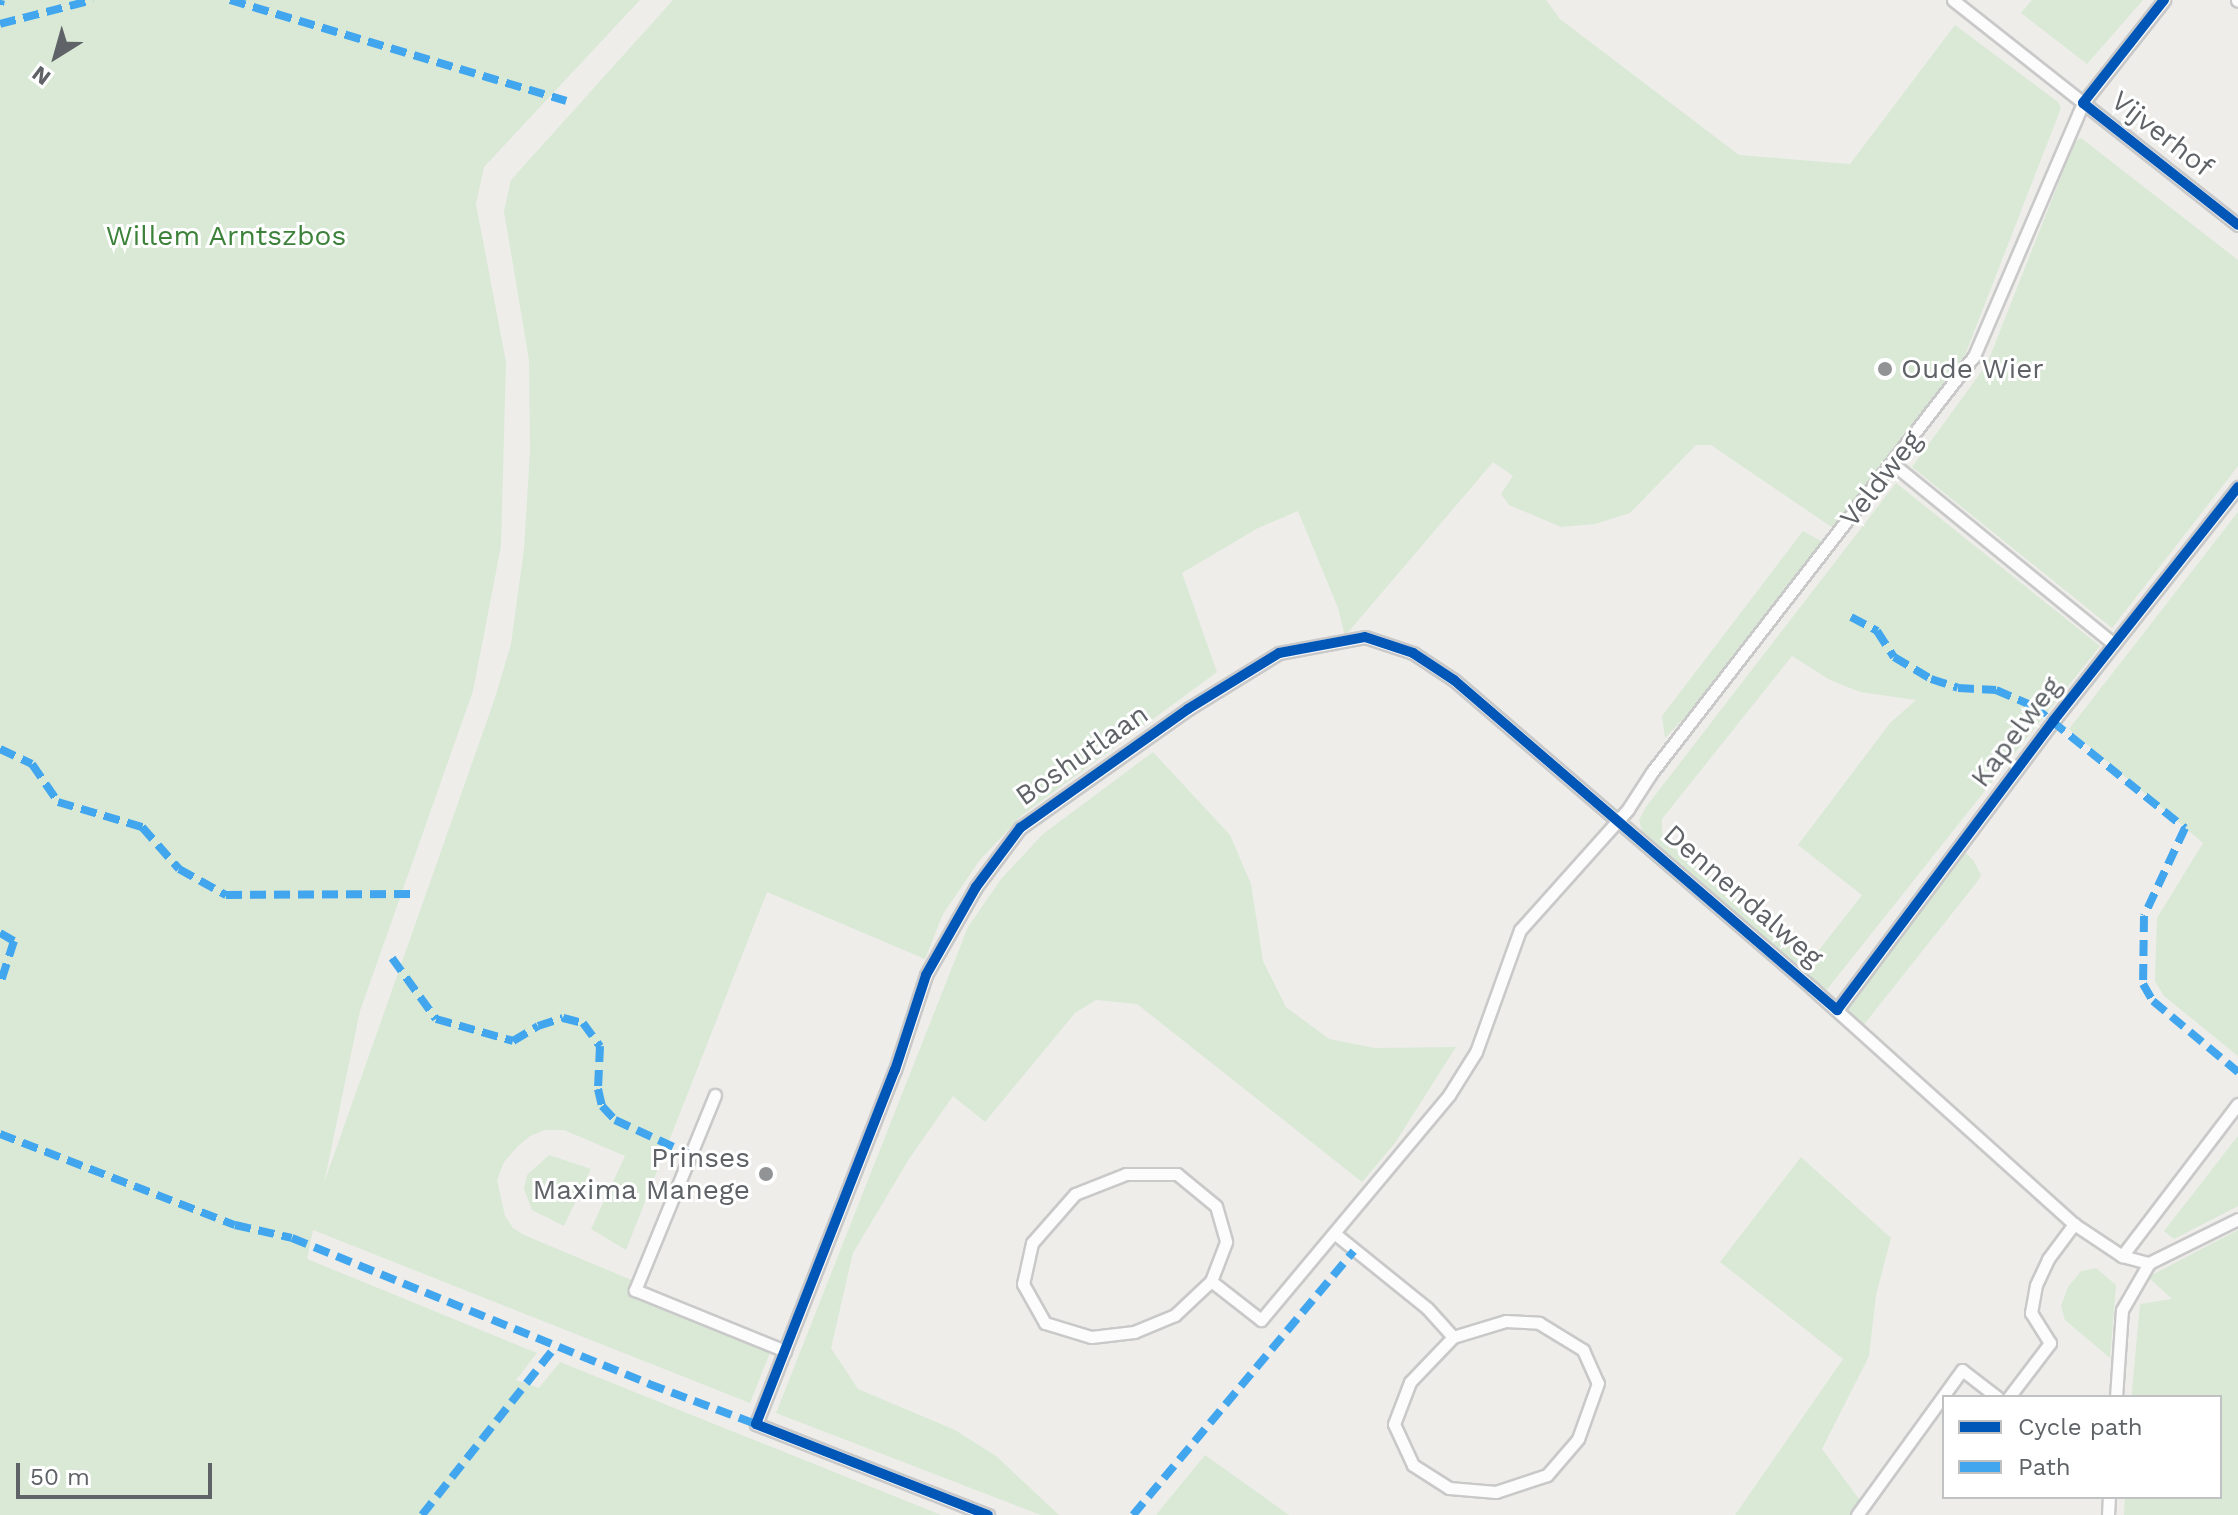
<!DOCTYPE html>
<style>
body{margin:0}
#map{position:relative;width:2238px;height:1515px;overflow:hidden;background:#eeedea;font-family:"Work Sans",sans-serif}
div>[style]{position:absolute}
.green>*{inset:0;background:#d9e9d6}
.roads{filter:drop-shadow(2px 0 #c9c9c9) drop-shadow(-2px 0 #c9c9c9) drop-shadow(0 2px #c9c9c9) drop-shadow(0 -2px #c9c9c9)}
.lane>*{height:11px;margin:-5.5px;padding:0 5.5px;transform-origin:5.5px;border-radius:5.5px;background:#fcfcfc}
.quiet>*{height:8px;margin-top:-4px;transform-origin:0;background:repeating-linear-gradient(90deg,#41a6ee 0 16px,transparent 0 24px)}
.cycleway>*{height:10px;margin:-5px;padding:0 5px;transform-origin:5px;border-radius:5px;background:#0057b8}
.dots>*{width:22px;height:22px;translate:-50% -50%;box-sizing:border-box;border:4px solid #fff;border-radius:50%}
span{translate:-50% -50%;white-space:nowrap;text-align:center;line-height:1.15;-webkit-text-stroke:6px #fff;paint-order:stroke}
.street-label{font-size:28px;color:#5f6367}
.park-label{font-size:28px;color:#3d823a}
.poi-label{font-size:28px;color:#5f6367}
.left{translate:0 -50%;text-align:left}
.right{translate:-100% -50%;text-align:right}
.legend{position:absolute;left:1942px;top:1395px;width:280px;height:104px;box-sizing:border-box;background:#fff;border:2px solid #bfc1c2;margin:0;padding:10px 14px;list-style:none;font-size:24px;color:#5f6367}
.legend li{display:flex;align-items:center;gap:16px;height:40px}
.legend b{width:40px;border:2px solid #bfc1c2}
.north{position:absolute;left:16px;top:16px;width:80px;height:80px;-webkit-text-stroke:6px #fff;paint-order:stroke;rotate:217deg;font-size:22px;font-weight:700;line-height:32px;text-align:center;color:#5f6367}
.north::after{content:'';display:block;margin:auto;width:28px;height:36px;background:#5f6367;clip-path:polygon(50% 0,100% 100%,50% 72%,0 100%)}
.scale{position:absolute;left:16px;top:1463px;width:196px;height:36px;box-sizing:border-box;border:4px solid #5f6367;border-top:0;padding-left:10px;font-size:24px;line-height:28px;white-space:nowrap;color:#5f6367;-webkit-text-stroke:6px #fff;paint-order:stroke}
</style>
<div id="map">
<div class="green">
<i style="clip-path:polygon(0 0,640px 0,484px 167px,476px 204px,506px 362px,501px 546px,473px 691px,360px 1011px,324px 1183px,495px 698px,511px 644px,524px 549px,530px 451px,529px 360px,504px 211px,511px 180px,673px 0,1546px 0,1560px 19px,1739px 155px,1850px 164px,1955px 25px,2058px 102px,2061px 108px,1965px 355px,1833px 528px,1711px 445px,1696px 445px,1630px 513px,1595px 524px,1561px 527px,1509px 505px,1501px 494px,1513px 476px,1493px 462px,1345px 636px,1338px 608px,1298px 511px,1258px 528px,1182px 573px,1217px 672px,1021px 816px,979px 861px,943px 914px,925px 959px,767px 892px,626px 1250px,591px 1229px,625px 1156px,564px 1130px,545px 1130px,530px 1136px,517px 1147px,504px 1162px,497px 1180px,505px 1216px,513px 1228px,524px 1235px,775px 1340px,750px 1403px,313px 1230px,307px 1259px,537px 1353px,516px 1380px,539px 1388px,560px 1362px,941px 1515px,0 1515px)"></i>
<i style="clip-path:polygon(2032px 0,2143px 0,2087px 64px,2021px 13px)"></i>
<i style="clip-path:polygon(2081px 138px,2238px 260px,2238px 466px,2112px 628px,1912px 467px,1987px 364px,2075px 141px)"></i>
<i style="clip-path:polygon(evenodd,1896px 483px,2100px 646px,1821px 997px,1657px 863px,1647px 850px,1639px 820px,1646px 807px,1896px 483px,1792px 656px,1830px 680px,1860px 692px,1916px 700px,1890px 723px,1798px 845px,1862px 895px,1812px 959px,1672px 846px,1662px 834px,1662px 819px,1792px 656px)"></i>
<i style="clip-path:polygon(2238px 512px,2238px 1056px,2164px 996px,2155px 981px,2157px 918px,2203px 843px,2069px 729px)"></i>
<i style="clip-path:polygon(1803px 531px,1823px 542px,1689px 713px,1665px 738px,1662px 716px)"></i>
<i style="clip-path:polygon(1153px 752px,1230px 835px,1251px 884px,1263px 961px,1286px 1007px,1329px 1039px,1375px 1048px,1456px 1047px,1395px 1143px,1362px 1182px,1137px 1004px,1096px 1000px,1075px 1013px,985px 1122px,953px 1096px,909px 1159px,853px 1253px,831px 1348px,858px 1389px,955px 1430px,996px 1456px,1059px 1515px,1041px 1515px,776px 1413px,968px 927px,1001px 879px,1043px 834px)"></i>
<i style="clip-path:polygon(1964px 851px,1974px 861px,1981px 875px,1977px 882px,1862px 1027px,1840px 1009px)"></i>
<i style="clip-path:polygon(2238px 1136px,2238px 1206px,2174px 1239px,2164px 1231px)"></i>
<i style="clip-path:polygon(549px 1155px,591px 1169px,564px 1226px,532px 1210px,524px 1189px,527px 1175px)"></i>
<i style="clip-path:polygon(1801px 1157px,1891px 1238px,1876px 1295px,1869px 1356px,1822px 1449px,1865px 1507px,1862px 1515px,1735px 1515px,1843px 1359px,1720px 1262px)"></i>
<i style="clip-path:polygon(2238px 1230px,2238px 1515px,2124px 1515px,2125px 1497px,2220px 1497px,2220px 1397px,2132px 1397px,2132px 1391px,2140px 1304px,2172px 1299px,2148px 1277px)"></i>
<i style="clip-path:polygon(2096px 1268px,2116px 1285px,2110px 1358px,2065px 1320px,2061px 1306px,2068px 1287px,2081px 1271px)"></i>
<i style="clip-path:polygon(1205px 1455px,1289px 1515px,1156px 1515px)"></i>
</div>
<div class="roads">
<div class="lane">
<i style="left:1953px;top:0;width:363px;rotate:38.3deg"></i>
<i style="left:2237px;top:0;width:1px;rotate:45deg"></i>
<i style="left:1893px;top:464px;width:285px;rotate:39.2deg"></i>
<i style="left:1837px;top:1010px;width:362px;rotate:-53.2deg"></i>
<i style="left:2054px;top:720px;width:297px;rotate:-51.7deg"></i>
<i style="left:715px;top:1095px;width:211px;rotate:112.3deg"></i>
<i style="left:635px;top:1290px;width:162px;rotate:22.1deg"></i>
<i style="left:1334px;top:1233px;width:119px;rotate:38.9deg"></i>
<i style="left:1427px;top:1308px;width:39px;rotate:48deg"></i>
<i style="left:1453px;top:1337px;width:55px;rotate:-16.8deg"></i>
<i style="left:1506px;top:1321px;width:33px;rotate:3deg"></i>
<i style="left:1539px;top:1323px;width:52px;rotate:31.5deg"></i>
<i style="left:1583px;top:1350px;width:36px;rotate:66deg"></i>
<i style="left:1598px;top:1383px;width:59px;rotate:109.7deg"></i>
<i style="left:1578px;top:1439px;width:48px;rotate:130.7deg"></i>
<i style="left:1547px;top:1475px;width:54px;rotate:161.6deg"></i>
<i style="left:1496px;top:1492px;width:47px;rotate:-175.1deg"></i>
<i style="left:1449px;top:1488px;width:43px;rotate:-147.4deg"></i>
<i style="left:1413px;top:1465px;width:45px;rotate:-114.9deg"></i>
<i style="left:1394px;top:1424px;width:45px;rotate:-69.1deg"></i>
<i style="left:1410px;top:1382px;width:62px;rotate:-46.3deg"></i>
<i style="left:2122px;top:1256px;width:191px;rotate:-52.7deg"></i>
<i style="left:1211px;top:1281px;width:50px;rotate:136.6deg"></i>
<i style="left:1175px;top:1315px;width:44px;rotate:157.5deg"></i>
<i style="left:1134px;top:1332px;width:43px;rotate:173.4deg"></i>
<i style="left:1091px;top:1337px;width:48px;rotate:-163.1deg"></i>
<i style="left:1045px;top:1323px;width:45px;rotate:-119.4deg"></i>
<i style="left:1023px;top:1284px;width:42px;rotate:-77.6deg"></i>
<i style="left:1032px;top:1243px;width:65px;rotate:-48.7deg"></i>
<i style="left:1075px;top:1194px;width:55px;rotate:-21.4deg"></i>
<i style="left:1126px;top:1174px;width:51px"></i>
<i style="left:1177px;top:1174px;width:50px;rotate:39.4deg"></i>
<i style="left:1216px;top:1206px;width:37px;rotate:74deg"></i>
<i style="left:1226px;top:1242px;width:42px;rotate:111deg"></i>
<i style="left:1211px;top:1281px;width:63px;rotate:38deg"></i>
<i style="left:1261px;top:1320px;width:293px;rotate:-50.1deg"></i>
<i style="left:1449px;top:1095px;width:51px;rotate:-57.9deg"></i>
<i style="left:1476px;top:1052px;width:130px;rotate:-70.2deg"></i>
<i style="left:1520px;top:930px;width:162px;rotate:-48.2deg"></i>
<i style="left:1628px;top:809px;width:44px;rotate:-57deg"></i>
<i style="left:1652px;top:772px;width:526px;rotate:-52.26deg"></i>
<i style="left:1974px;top:356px;width:275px;rotate:-66.7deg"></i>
<i style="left:2083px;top:103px;width:131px;rotate:-51.8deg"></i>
<i style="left:2009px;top:1397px;width:68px;rotate:-52.8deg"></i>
<i style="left:2050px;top:1343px;width:36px;rotate:-122deg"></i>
<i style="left:2031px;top:1313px;width:28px;rotate:-80deg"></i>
<i style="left:2036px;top:1285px;width:29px;rotate:-65deg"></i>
<i style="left:2048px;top:1259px;width:44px;rotate:-53.4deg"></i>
<i style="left:2116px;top:1397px;width:87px;rotate:-86.1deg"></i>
<i style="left:2122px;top:1310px;width:54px;rotate:-60.1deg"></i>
<i style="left:988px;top:1515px;width:249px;rotate:-158.6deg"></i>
<i style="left:756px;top:1424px;width:380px;rotate:-68.6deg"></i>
<i style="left:895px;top:1070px;width:100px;rotate:-71.9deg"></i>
<i style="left:926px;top:975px;width:101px;rotate:-60.4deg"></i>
<i style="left:976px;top:887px;width:74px;rotate:-53.3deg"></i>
<i style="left:1020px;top:828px;width:206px;rotate:-35.3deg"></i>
<i style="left:1188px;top:709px;width:107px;rotate:-31.6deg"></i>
<i style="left:1279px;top:653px;width:87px;rotate:-10.5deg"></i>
<i style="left:1365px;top:637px;width:51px;rotate:18.4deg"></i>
<i style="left:1413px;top:653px;width:49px;rotate:33.4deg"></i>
<i style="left:1454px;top:680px;width:474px;rotate:40.7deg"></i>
<i style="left:1813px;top:989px;width:351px;rotate:42deg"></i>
<i style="left:2074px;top:1224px;width:58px;rotate:33.7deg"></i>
<i style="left:2122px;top:1256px;width:28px;rotate:15deg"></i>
<i style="left:2149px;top:1263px;width:99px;rotate:-26.3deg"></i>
<i style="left:1857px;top:1515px;width:179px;rotate:-54.1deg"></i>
<i style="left:1962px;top:1370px;width:44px;rotate:37.6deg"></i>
<i style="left:2108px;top:1515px;width:18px;rotate:-87deg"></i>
</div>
</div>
<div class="quiet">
<i style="left:230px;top:0;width:351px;rotate:16.7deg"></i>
<i style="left:0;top:5px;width:5px;rotate:-79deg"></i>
<i style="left:0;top:24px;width:96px;rotate:-14.5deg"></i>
<i style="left:1851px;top:617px;width:30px;rotate:28deg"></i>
<i style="left:1877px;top:631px;width:31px;rotate:57deg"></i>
<i style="left:1894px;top:657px;width:43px;rotate:30.7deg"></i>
<i style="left:1931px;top:679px;width:28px;rotate:18deg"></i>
<i style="left:1958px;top:688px;width:38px;rotate:3deg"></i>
<i style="left:1996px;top:690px;width:40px;rotate:23.4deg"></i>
<i style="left:2033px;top:706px;width:195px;rotate:38.8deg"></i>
<i style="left:2185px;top:828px;width:97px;rotate:115deg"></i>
<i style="left:2144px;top:916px;width:68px;rotate:90.8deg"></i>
<i style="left:2143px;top:984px;width:20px;rotate:60deg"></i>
<i style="left:2153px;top:1001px;width:111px;rotate:39.9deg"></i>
<i style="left:0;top:749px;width:35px;rotate:25deg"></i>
<i style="left:32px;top:764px;width:46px;rotate:55.6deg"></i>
<i style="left:58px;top:802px;width:88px;rotate:16.6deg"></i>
<i style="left:142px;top:827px;width:56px;rotate:48.6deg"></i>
<i style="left:179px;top:869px;width:54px;rotate:29deg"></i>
<i style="left:226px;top:895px;width:188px;rotate:-0.3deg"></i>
<i style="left:0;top:933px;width:16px;rotate:30deg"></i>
<i style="left:14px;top:941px;width:45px;rotate:108deg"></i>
<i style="left:392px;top:958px;width:75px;rotate:54.2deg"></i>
<i style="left:436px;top:1019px;width:80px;rotate:15.9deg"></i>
<i style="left:513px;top:1041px;width:29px;rotate:-31deg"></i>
<i style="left:538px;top:1026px;width:26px;rotate:-18deg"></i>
<i style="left:563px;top:1018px;width:21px;rotate:14deg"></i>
<i style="left:583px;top:1023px;width:29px;rotate:54deg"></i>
<i style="left:600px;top:1046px;width:43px;rotate:92.7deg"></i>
<i style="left:598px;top:1089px;width:17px;rotate:77deg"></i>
<i style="left:602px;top:1106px;width:19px;rotate:47deg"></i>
<i style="left:615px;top:1120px;width:84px;rotate:24.7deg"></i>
<i style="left:0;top:1134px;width:252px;rotate:21.2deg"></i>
<i style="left:235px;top:1225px;width:58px;rotate:12.8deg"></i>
<i style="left:292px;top:1238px;width:386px;rotate:22.2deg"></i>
<i style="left:649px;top:1384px;width:114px;rotate:20.5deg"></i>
<i style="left:422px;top:1515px;width:216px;rotate:-51.6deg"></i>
<i style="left:1133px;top:1515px;width:344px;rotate:-50.1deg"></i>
</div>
<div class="cycleway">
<i style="left:2164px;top:0;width:131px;rotate:128.2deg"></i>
<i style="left:2083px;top:103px;width:197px;rotate:38.2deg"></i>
<i style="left:988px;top:1515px;width:249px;rotate:-158.6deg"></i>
<i style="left:756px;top:1424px;width:380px;rotate:-68.6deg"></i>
<i style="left:895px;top:1070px;width:100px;rotate:-71.9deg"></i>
<i style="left:926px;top:975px;width:101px;rotate:-60.4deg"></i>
<i style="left:976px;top:887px;width:74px;rotate:-53.3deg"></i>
<i style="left:1020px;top:828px;width:206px;rotate:-35.3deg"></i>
<i style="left:1188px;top:709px;width:107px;rotate:-31.6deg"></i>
<i style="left:1279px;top:653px;width:87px;rotate:-10.5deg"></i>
<i style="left:1365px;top:637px;width:51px;rotate:18.4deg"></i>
<i style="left:1413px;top:653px;width:49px;rotate:33.4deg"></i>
<i style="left:1454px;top:680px;width:506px;rotate:40.75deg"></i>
<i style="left:1837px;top:1010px;width:362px;rotate:-53.2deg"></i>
<i style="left:2054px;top:720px;width:297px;rotate:-51.7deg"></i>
</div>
<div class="dots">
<i style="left:1885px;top:369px;background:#919395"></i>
<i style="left:766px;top:1174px;background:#919395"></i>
</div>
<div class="street-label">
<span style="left:2162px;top:134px;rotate:38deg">Vijverhof</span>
<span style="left:1881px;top:479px;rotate:-52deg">Veldweg</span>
<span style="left:2016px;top:732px;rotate:-53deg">Kapelweg</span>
<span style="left:1082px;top:755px;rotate:-35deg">Boshutlaan</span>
<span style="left:1743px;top:896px;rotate:41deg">Dennendalweg</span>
</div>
<div class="park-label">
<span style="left:226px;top:236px">Willem Arntszbos</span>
</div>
<div class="poi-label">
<span class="left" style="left:1901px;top:369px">Oude Wier</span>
<span class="right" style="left:750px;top:1174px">Prinses<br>Maxima Manege</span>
</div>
<ul class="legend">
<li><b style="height:10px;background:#0057b8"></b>Cycle path</li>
<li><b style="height:10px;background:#41a6ee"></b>Path</li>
</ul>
<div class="north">N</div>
<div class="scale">50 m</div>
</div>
